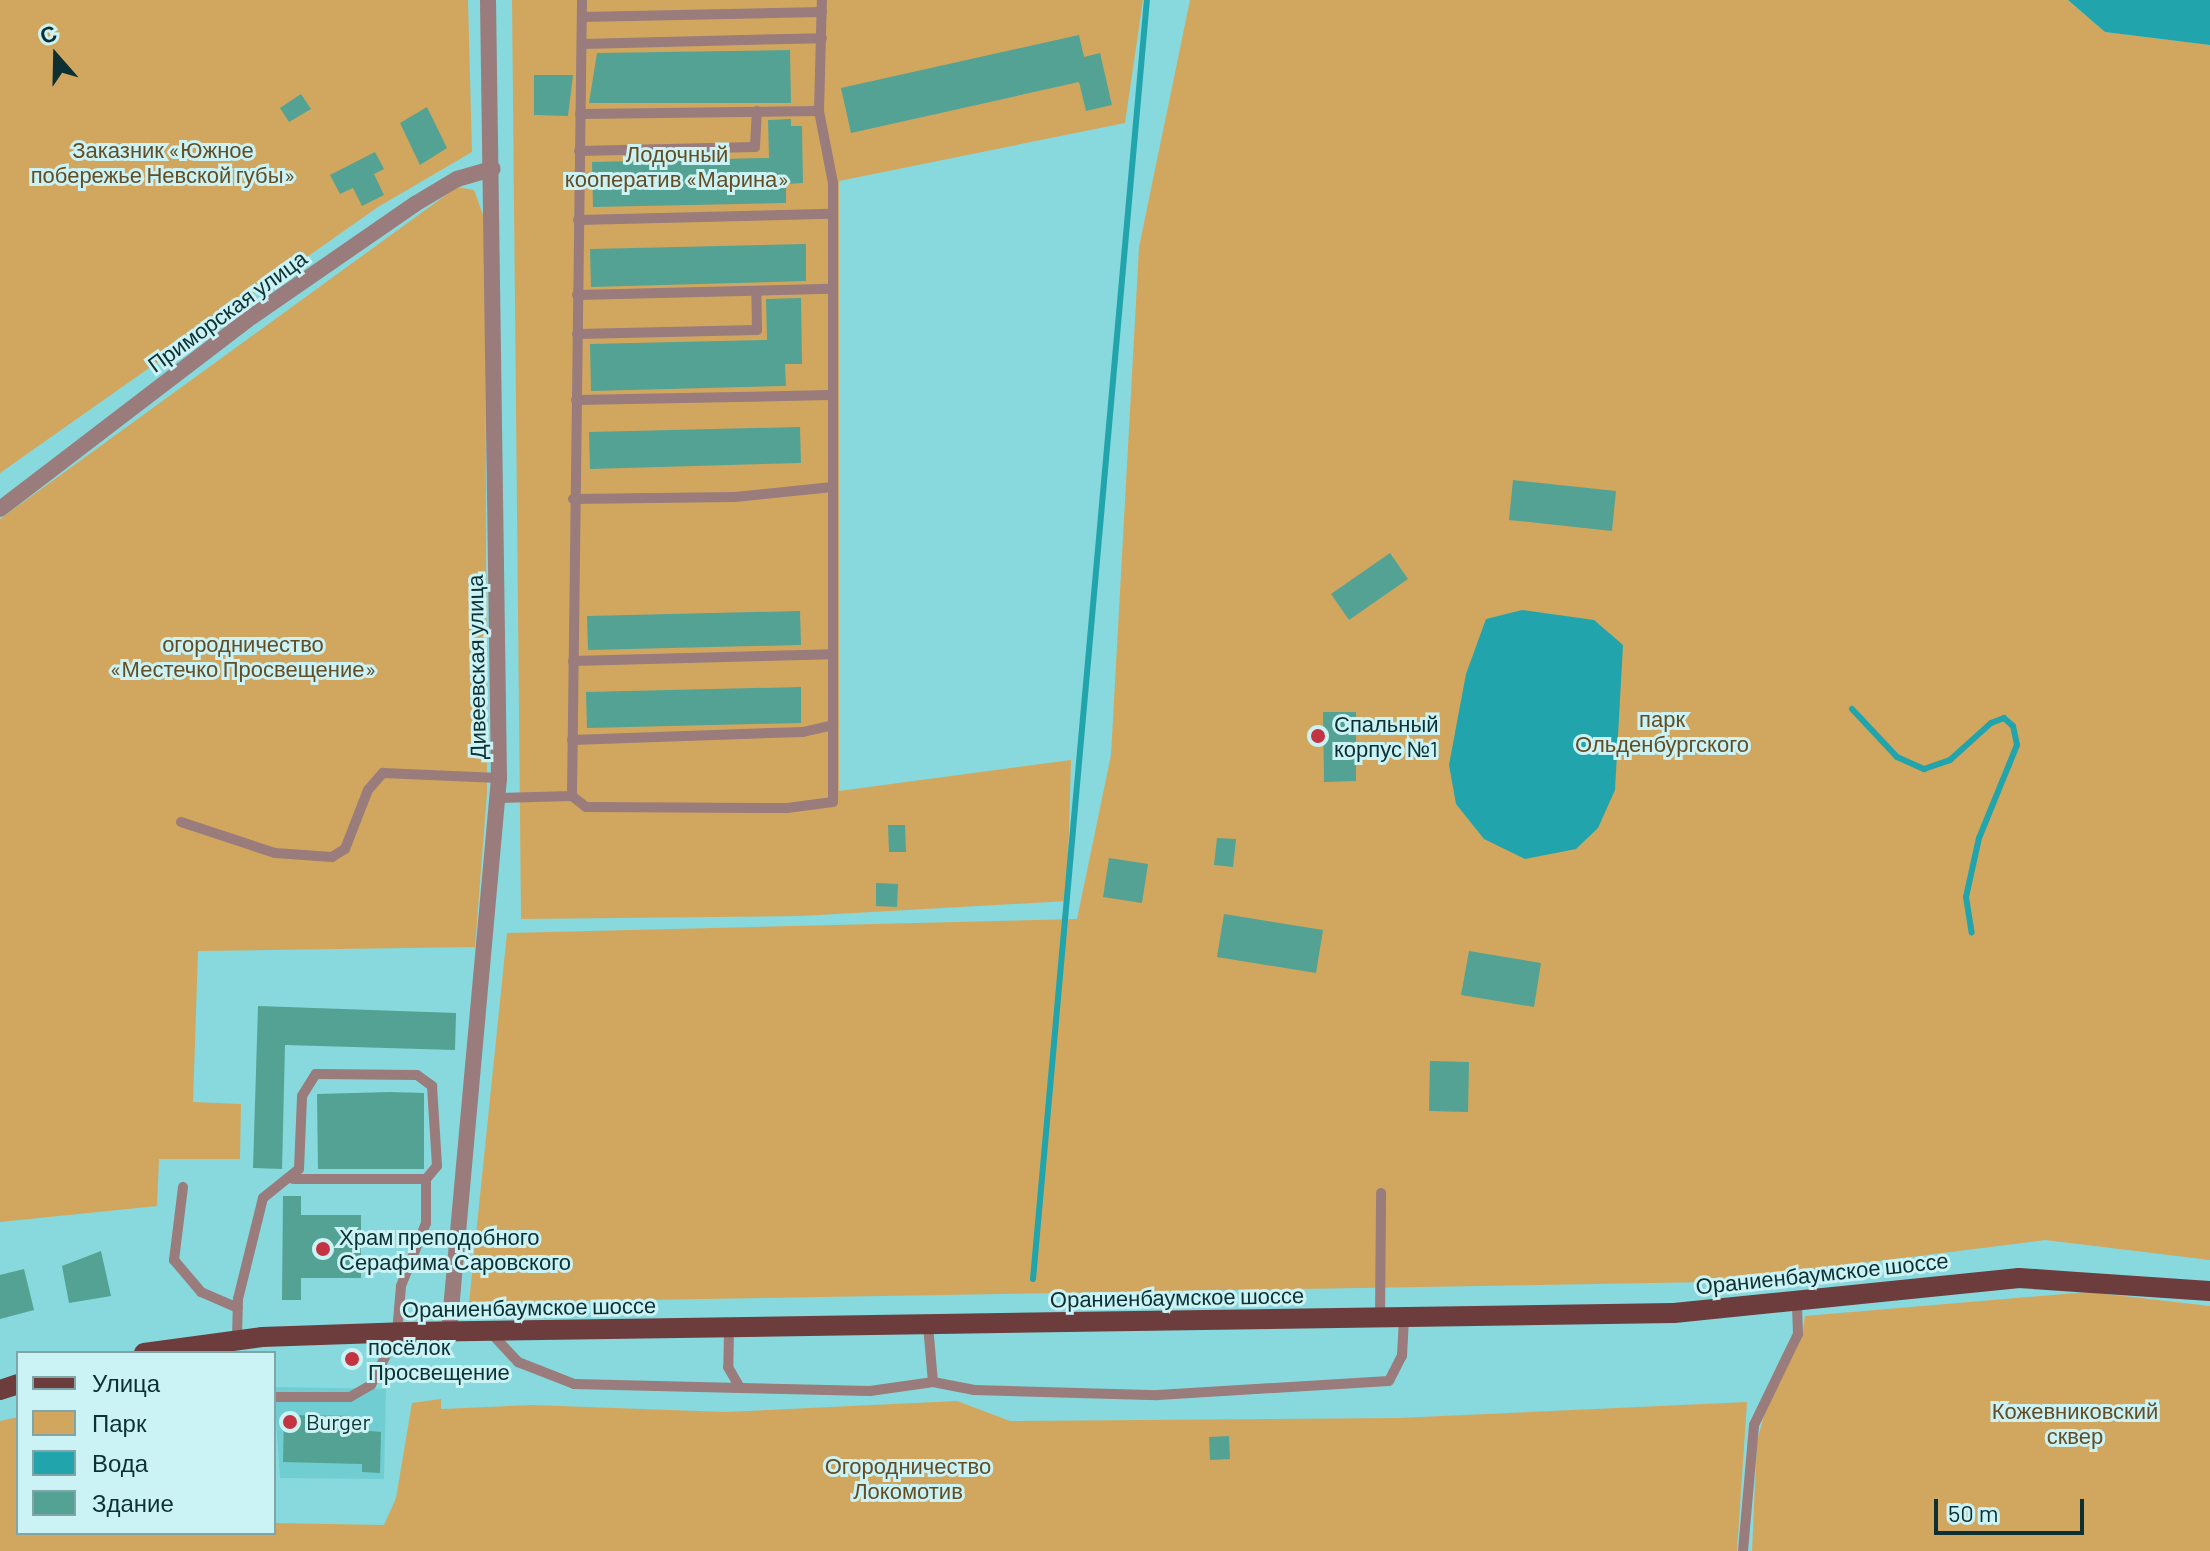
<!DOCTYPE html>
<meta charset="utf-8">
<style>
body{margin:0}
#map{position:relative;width:2210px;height:1551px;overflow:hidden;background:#87d9dd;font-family:Barlow,sans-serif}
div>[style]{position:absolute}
.built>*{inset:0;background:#70cdd1}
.green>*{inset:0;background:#d1a75f}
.water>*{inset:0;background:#21a4ab}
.stream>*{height:6px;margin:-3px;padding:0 3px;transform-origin:3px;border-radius:3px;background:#21a4ab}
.building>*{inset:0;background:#54a293}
.service>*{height:10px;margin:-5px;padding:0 5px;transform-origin:5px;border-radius:5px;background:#997c7b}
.minor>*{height:16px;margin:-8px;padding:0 8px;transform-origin:8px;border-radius:8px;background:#997c7b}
.primary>*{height:20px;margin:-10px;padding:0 10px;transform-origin:10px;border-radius:10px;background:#6d3d3d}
.dots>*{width:22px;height:22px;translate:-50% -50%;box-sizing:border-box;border:4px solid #cbf2f4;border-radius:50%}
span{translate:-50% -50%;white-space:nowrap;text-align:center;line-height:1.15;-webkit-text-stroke:6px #cbf2f4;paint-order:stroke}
.park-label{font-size:22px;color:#644d24}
.street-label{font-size:22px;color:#0d3133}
.poi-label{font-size:22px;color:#0d3133}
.left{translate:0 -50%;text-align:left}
.legend{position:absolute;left:16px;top:1351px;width:260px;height:184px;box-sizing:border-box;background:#cbf2f4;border:2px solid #7fa5a7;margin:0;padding:10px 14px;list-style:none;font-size:24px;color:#0d3133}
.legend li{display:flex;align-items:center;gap:16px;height:40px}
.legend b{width:40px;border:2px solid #7fa5a7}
.north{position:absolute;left:16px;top:16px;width:80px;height:80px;-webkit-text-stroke:6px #cbf2f4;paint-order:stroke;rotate:340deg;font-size:22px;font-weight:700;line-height:32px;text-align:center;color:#0d3133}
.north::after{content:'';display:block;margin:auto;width:28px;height:36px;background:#0d3133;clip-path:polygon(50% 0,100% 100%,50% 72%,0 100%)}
.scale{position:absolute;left:1934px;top:1499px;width:150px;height:36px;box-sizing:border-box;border:4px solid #0d3133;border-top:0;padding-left:10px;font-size:24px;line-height:28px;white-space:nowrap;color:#0d3133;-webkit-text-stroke:6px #cbf2f4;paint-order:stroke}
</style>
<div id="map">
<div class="built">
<i style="clip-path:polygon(274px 1387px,386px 1389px,384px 1479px,280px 1478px)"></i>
</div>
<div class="green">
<i style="clip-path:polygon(0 0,468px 0,472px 152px,378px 207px,0 473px)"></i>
<i style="clip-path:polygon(512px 0,1143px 0,1125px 123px,839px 181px,839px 791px,1071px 760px,1067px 901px,801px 916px,521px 919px)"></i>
<i style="clip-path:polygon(1190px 0,2068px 0,2105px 32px,2210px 45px,2210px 1260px,2045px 1240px,1711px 1282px,469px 1303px,507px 933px,1077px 919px,1111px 755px,1139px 247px)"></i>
<i style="clip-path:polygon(457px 187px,474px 190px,485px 220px,487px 793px,475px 947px,198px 951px,193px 1102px,241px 1104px,240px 1159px,159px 1159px,157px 1206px,0 1222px,0 519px)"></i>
<i style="clip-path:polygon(2088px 1292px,2210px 1306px,2210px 1551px,1752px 1551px,1757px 1441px,1774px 1379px,1802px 1336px,1805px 1316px)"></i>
<i style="clip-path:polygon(441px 1399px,441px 1409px,532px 1405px,726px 1412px,957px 1401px,1010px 1421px,1398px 1418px,1747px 1402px,1737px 1551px,0 1551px,0 1421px,18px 1417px,18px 1533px,274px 1533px,274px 1523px,384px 1525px,396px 1498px,412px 1403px)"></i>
</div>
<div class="water">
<i style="clip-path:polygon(2068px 0,2210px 0,2210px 45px,2105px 32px)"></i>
<i style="clip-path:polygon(1522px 610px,1594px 620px,1623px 645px,1615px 790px,1598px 828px,1576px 849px,1525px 859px,1484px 839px,1456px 804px,1449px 765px,1466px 674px,1486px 619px)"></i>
</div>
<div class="stream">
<i style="left:1852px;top:709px;width:66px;rotate:46.8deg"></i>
<i style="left:1897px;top:757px;width:30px;rotate:24deg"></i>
<i style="left:1924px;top:769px;width:28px;rotate:-19deg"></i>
<i style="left:1950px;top:760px;width:55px;rotate:-42.1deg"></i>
<i style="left:1991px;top:723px;width:14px;rotate:-21deg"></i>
<i style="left:2004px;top:718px;width:12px;rotate:42deg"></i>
<i style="left:2013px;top:726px;width:19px;rotate:78deg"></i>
<i style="left:2017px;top:745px;width:100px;rotate:112.2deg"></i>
<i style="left:1979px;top:838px;width:60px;rotate:102.4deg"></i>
<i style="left:1966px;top:897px;width:36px;rotate:81deg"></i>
<i style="left:1033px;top:1279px;width:1284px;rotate:-84.91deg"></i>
</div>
<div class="building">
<i style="clip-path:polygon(1079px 35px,1084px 57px,1100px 53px,1112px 105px,1086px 111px,1079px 82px,851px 133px,841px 88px)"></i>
<i style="clip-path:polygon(790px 50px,791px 103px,589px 103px,597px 53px)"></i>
<i style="clip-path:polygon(534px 75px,573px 75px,568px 116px,534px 115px)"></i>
<i style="clip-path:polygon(301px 94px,311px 109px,289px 122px,280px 108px)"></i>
<i style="clip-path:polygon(427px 107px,447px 148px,420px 165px,400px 123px)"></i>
<i style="clip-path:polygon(791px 119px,791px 126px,802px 126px,803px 183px,786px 184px,786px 203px,593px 207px,592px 162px,769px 158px,768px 120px)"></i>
<i style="clip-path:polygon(375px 152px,384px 169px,374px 174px,384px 195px,362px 206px,353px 188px,340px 194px,330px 175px)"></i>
<i style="clip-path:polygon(806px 244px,806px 281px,591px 287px,590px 249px)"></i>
<i style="clip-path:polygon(801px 298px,802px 364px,785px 364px,786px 386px,591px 391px,590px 344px,767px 340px,766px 299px)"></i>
<i style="clip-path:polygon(800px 427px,801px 463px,590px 469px,589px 432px)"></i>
<i style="clip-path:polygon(1513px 480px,1616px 491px,1612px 531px,1509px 520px)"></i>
<i style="clip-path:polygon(1390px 553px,1408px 579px,1349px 620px,1331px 594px)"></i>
<i style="clip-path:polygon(800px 611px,801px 645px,588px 650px,587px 616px)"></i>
<i style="clip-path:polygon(801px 687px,801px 723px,587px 728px,586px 692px)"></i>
<i style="clip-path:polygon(1323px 712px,1356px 712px,1356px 781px,1324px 782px)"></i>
<i style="clip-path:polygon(888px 825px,905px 825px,906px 852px,889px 852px)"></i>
<i style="clip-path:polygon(1217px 838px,1236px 839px,1233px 867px,1214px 865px)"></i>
<i style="clip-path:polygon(1109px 858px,1148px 864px,1142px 903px,1103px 897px)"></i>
<i style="clip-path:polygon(876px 883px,898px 884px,897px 907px,876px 906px)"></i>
<i style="clip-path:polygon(1224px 914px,1323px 930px,1316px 973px,1217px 957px)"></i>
<i style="clip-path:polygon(1469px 951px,1541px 963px,1534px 1007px,1461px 995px)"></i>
<i style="clip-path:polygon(258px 1006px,456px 1013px,455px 1050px,285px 1045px,282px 1169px,253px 1168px)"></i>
<i style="clip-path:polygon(1430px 1061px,1469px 1062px,1468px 1112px,1429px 1111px)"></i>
<i style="clip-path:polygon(390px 1092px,424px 1093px,424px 1169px,318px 1169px,317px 1094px)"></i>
<i style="clip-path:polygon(283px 1196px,301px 1196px,301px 1215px,361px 1215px,361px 1278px,301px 1278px,301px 1300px,282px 1300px)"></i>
<i style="clip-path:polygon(101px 1251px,111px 1296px,69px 1303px,62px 1266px)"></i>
<i style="clip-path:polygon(24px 1269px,34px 1310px,0 1319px,0 1275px)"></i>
<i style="clip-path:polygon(284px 1415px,350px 1416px,350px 1429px,381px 1432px,380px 1473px,362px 1472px,362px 1464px,283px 1462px)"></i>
<i style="clip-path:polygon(1229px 1436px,1230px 1459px,1210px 1460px,1209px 1437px)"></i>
</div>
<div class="service">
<i style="left:582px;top:17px;width:240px;rotate:-1.2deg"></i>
<i style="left:582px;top:44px;width:240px;rotate:-1.4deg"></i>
<i style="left:580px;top:114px;width:239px;rotate:-0.7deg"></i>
<i style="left:579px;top:151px;width:176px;rotate:-1.3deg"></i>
<i style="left:755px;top:147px;width:36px;rotate:-87deg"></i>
<i style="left:578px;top:220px;width:253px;rotate:-1.4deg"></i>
<i style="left:577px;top:295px;width:254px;rotate:-1.4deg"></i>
<i style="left:577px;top:334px;width:180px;rotate:-1.3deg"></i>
<i style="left:757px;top:330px;width:39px;rotate:-91deg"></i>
<i style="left:576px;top:400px;width:255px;rotate:-1.1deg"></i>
<i style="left:573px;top:499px;width:162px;rotate:-0.7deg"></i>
<i style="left:735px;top:497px;width:98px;rotate:-5.9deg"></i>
<i style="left:573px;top:661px;width:260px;rotate:-1.5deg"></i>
<i style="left:572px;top:740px;width:231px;rotate:-2deg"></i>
<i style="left:803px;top:732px;width:31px;rotate:-13deg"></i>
<i style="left:572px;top:796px;width:18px;rotate:38deg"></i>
<i style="left:586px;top:807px;width:201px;rotate:0.3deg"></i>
<i style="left:787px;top:808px;width:46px;rotate:-7.4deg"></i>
<i style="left:833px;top:802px;width:619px;rotate:-90deg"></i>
<i style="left:833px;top:183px;width:73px;rotate:-101deg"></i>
<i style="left:819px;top:111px;width:111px;rotate:-88.5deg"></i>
<i style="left:497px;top:798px;width:75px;rotate:-1.5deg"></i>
<i style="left:572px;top:796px;width:796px;rotate:-89.28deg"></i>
<i style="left:181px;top:822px;width:99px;rotate:18.3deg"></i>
<i style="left:275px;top:853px;width:57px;rotate:4deg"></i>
<i style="left:332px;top:857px;width:15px;rotate:-32deg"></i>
<i style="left:345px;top:849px;width:63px;rotate:-68.7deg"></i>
<i style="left:368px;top:790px;width:23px;rotate:-49deg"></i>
<i style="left:383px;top:773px;width:116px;rotate:2.5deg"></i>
<i style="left:183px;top:1187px;width:74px;rotate:97deg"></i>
<i style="left:174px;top:1260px;width:42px;rotate:49.8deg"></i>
<i style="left:201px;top:1292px;width:40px;rotate:23.4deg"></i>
<i style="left:1380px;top:1318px;width:125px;rotate:-89.5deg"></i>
<i style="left:928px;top:1325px;width:57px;rotate:85deg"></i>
<i style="left:729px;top:1328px;width:39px;rotate:91deg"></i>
<i style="left:728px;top:1367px;width:24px;rotate:60deg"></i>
<i style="left:740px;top:1388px;width:130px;rotate:1.3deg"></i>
<i style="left:870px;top:1391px;width:64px;rotate:-8.1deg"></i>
<i style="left:933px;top:1382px;width:42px;rotate:11deg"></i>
<i style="left:974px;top:1390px;width:184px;rotate:1.6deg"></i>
<i style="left:1158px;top:1395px;width:231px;rotate:-3.5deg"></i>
<i style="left:1389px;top:1381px;width:28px;rotate:-63deg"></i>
<i style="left:1402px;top:1356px;width:38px;rotate:-87deg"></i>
<i style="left:491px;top:1333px;width:40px;rotate:47deg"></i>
<i style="left:518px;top:1362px;width:60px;rotate:21.4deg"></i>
<i style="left:574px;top:1384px;width:166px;rotate:1.4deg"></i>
<i style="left:237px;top:1339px;width:40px;rotate:-88.6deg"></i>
<i style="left:238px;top:1299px;width:104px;rotate:-76.1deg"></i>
<i style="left:263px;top:1198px;width:46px;rotate:-38.9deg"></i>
<i style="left:299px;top:1169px;width:73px;rotate:-87.6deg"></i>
<i style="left:302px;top:1096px;width:26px;rotate:-58deg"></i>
<i style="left:316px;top:1074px;width:101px;rotate:0.6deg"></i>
<i style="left:417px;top:1075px;width:19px;rotate:36deg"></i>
<i style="left:432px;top:1086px;width:80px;rotate:86.4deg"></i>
<i style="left:437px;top:1166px;width:17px;rotate:130deg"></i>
<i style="left:274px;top:1397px;width:76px"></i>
<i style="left:350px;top:1397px;width:24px;rotate:-30deg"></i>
<i style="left:371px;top:1385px;width:58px;rotate:-63.4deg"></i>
<i style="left:397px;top:1333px;width:47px;rotate:-85.1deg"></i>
<i style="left:401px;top:1286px;width:68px;rotate:-68.4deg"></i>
<i style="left:426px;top:1223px;width:44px;rotate:-90deg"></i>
<i style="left:426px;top:1179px;width:133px;rotate:180deg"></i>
<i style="left:1743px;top:1551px;width:126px;rotate:-85deg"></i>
<i style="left:1754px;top:1425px;width:101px;rotate:-64.2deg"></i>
<i style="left:1798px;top:1334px;width:32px;rotate:-92deg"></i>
</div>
<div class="minor">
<i style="left:0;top:509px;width:311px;rotate:-37.4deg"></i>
<i style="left:247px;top:320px;width:204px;rotate:-34.6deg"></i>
<i style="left:415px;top:204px;width:49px;rotate:-30.8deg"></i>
<i style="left:457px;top:179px;width:37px;rotate:-16deg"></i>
<i style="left:449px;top:1332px;width:556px;rotate:-84.84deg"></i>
<i style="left:499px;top:778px;width:778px;rotate:-90.81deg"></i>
</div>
<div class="primary">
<i style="left:144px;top:1353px;width:119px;rotate:-7.7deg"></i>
<i style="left:262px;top:1337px;width:146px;rotate:-2deg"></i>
<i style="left:408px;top:1332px;width:1266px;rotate:-0.86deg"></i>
<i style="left:1674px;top:1313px;width:347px;rotate:-5.8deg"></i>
<i style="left:2019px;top:1278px;width:191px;rotate:3.9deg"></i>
<i style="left:0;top:1390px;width:19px;rotate:-18deg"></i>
</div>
<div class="dots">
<i style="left:1318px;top:736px;background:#c33341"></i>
<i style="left:323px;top:1249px;background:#c33341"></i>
<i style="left:352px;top:1359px;background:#c33341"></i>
<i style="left:290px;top:1422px;background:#c33341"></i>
</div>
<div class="park-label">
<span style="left:163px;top:162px">Заказник «Южное<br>побережье Невской губы»</span>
<span style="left:677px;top:166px">Лодочный<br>кооператив «Марина»</span>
<span style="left:243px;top:656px">огородничество<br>«Местечко Просвещение»</span>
<span style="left:1662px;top:731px">парк<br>Ольденбургского</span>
<span style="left:2075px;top:1423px">Кожевниковский<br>сквер</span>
<span style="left:908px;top:1478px">Огородничество<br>Локомотив</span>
</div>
<div class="street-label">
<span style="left:227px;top:311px;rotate:-36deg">Приморская улица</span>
<span style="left:476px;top:667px;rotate:-91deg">Дивеевская улица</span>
<span style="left:1822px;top:1273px;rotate:-6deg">Ораниенбаумское шоссе</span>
<span style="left:1177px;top:1297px;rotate:-1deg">Ораниенбаумское шоссе</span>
<span style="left:529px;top:1307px;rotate:-1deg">Ораниенбаумское шоссе</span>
</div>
<div class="poi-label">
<span class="left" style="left:1334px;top:736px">Спальный<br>корпус №1</span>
<span class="left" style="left:339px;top:1249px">Храм преподобного<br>Серафима Саровского</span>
<span class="left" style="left:368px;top:1359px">посёлок<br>Просвещение</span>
<span class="left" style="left:306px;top:1422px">Burger</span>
</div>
<ul class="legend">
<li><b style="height:10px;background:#6d3d3d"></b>Улица</li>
<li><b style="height:22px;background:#d1a75f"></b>Парк</li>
<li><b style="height:22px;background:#21a4ab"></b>Вода</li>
<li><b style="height:22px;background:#54a293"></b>Здание</li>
</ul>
<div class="north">С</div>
<div class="scale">50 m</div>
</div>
